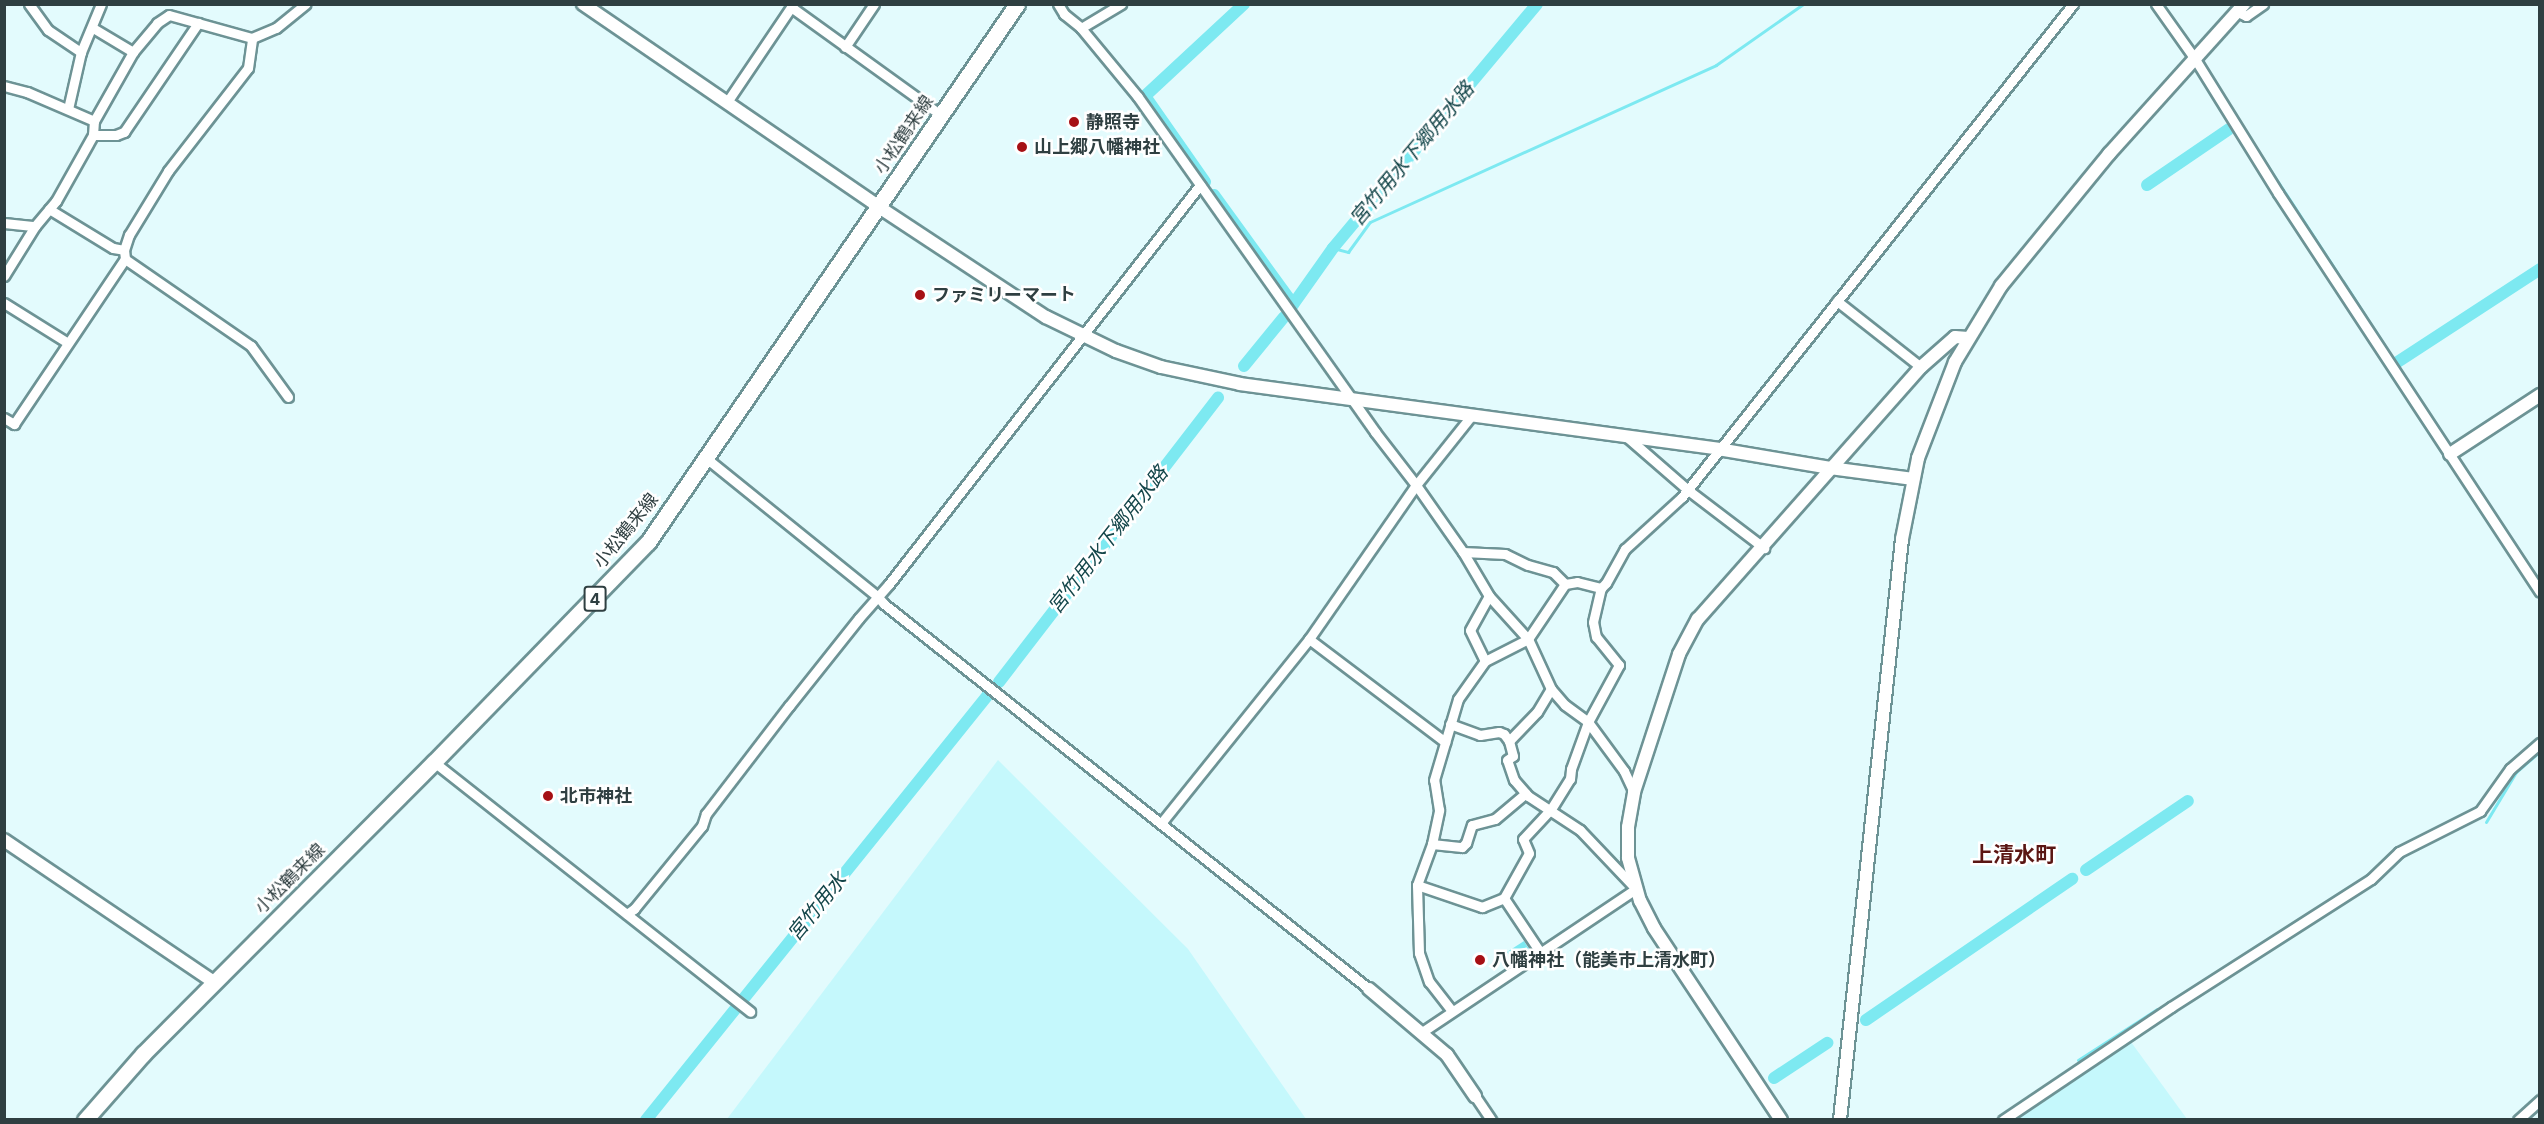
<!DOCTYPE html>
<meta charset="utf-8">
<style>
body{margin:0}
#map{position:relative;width:2544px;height:1124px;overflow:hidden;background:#e3fbfd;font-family:Inter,"Noto Sans JP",sans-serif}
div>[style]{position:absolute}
.built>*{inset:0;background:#c5f8fc}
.water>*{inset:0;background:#7de9f1}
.stream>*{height:3px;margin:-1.5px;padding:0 1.5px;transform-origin:1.5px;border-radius:1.5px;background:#7de9f1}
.canal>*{height:12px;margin:-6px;padding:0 6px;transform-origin:6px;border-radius:6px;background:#7de9f1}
.roads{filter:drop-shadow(2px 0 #6d9395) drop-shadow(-2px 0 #6d9395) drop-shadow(0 2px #6d9395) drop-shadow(0 -2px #6d9395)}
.minor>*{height:9px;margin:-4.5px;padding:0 4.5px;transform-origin:4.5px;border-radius:4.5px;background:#fff}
.tertiary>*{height:12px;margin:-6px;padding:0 6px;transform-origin:6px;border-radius:6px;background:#fff}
.primary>*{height:15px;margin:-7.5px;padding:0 7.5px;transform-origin:7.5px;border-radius:7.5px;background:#fff}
.dots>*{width:16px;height:16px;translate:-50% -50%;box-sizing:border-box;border:3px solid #fff;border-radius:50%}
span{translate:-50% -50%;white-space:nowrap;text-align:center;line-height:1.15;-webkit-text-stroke:5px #fff;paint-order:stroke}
.shield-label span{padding:2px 4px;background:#fff;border:2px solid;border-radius:4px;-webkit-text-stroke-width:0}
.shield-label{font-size:16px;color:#2f3f41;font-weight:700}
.poi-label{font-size:18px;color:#2f3f41;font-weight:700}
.left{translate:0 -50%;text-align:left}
.street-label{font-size:18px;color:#2f3f41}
.water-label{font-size:20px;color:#14464a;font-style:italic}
.quarter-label{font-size:21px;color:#5a1613;font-weight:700}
.frame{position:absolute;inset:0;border:6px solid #2f3f41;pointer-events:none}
</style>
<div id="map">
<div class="built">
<i style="clip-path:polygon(998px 760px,1188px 949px,1306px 1119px,727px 1119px)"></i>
<i style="clip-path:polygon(2131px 1042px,2187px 1119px,2014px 1119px)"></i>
</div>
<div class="water">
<i style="clip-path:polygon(1524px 941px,1529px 949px,1513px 959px,1507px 952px)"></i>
</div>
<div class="stream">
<i style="left:2254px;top:145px;width:154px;rotate:56.9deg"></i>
<i style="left:1333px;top:248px;width:16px;rotate:15deg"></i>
<i style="left:1348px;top:252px;width:37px;rotate:-54deg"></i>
<i style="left:1370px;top:222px;width:380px;rotate:-24.4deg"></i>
<i style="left:1716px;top:65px;width:106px;rotate:-35deg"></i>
<i style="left:2343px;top:281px;width:166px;rotate:57.3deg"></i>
<i style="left:2461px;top:464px;width:142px;rotate:56.2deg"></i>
<i style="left:2486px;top:822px;width:58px;rotate:-59deg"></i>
<i style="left:2516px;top:772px;width:32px;rotate:-41deg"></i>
<i style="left:2078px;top:1060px;width:94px;rotate:-32.8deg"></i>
</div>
<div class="canal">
<i style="left:1205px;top:182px;width:105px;rotate:-124.9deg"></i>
<i style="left:1145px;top:96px;width:135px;rotate:-42.9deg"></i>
<i style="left:2147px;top:185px;width:99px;rotate:-34.3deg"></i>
<i style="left:1214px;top:195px;width:135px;rotate:54.1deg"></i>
<i style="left:1292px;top:306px;width:71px;rotate:-54.7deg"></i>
<i style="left:1333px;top:248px;width:318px;rotate:-50.1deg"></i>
<i style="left:2396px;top:363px;width:172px;rotate:-33.1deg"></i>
<i style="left:1244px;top:366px;width:63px;rotate:-50.8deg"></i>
<i style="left:999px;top:682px;width:359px;rotate:-52.4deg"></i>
<i style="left:2086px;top:870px;width:123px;rotate:-34.1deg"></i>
<i style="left:1866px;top:1020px;width:250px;rotate:-34.4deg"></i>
<i style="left:1774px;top:1078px;width:64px;rotate:-33.4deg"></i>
<i style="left:646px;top:1120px;width:546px;rotate:-51.18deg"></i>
</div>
<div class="roads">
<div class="minor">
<i style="left:29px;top:4px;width:32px;rotate:54deg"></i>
<i style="left:48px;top:30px;width:40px;rotate:34deg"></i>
<i style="left:1058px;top:4px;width:12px;rotate:59deg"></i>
<i style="left:1064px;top:14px;width:22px;rotate:39deg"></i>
<i style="left:1081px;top:28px;width:89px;rotate:50.4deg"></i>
<i style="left:1138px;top:97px;width:410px;rotate:54.7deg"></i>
<i style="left:1375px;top:432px;width:67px;rotate:52.3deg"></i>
<i style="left:1416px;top:485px;width:82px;rotate:55deg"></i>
<i style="left:1463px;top:552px;width:51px;rotate:59.4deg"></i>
<i style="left:1489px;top:596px;width:58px;rotate:47.8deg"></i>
<i style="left:1528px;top:639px;width:55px;rotate:65.3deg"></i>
<i style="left:1551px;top:689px;width:21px;rotate:49deg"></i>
<i style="left:1565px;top:705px;width:29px;rotate:36deg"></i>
<i style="left:1588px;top:722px;width:61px;rotate:53.7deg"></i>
<i style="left:1624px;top:771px;width:23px;rotate:65deg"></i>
<i style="left:2156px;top:4px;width:67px;rotate:54.7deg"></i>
<i style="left:2195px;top:59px;width:158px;rotate:58.2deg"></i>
<i style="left:2278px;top:193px;width:477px;rotate:56.7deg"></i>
<i style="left:791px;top:7px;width:185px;rotate:35.8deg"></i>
<i style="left:2238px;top:12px;width:9px;rotate:27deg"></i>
<i style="left:2246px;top:16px;width:21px;rotate:-35deg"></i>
<i style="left:93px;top:28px;width:47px;rotate:31deg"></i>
<i style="left:1081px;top:28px;width:47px;rotate:-31deg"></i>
<i style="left:845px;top:47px;width:52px;rotate:-56deg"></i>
<i style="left:4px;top:86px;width:24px;rotate:15deg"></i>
<i style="left:27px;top:92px;width:73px;rotate:23.4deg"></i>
<i style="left:727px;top:102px;width:118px;rotate:-56deg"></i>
<i style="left:68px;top:109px;width:58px;rotate:-77.2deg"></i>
<i style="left:81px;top:52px;width:52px;rotate:-67.4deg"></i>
<i style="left:93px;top:135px;width:23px"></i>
<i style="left:116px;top:135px;width:9px;rotate:-21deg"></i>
<i style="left:124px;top:132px;width:132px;rotate:-55.8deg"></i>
<i style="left:49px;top:209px;width:75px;rotate:31.4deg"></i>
<i style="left:113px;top:248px;width:11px;rotate:10deg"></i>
<i style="left:4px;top:223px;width:31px;rotate:6deg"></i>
<i style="left:35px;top:226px;width:33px;rotate:-50deg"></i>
<i style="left:56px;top:201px;width:76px;rotate:-60.7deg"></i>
<i style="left:93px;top:135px;width:14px;rotate:-86deg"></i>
<i style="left:94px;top:121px;width:79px;rotate:-60.5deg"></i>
<i style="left:133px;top:52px;width:38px;rotate:-50deg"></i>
<i style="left:157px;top:23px;width:14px;rotate:-34deg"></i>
<i style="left:169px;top:15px;width:86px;rotate:15.5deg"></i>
<i style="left:252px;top:38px;width:26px;rotate:-23deg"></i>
<i style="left:276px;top:28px;width:38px;rotate:-39deg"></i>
<i style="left:125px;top:259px;width:153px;rotate:34.6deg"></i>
<i style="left:251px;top:346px;width:63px;rotate:54deg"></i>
<i style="left:4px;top:276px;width:59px;rotate:-58.2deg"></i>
<i style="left:1837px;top:301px;width:107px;rotate:38.2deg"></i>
<i style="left:4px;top:303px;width:75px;rotate:32deg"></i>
<i style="left:4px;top:418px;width:12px;rotate:31deg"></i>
<i style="left:14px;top:424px;width:199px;rotate:-56.1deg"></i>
<i style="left:125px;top:259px;width:9px;rotate:-96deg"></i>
<i style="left:124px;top:250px;width:16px;rotate:-72deg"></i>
<i style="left:129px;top:235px;width:75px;rotate:-58.6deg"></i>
<i style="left:168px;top:171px;width:130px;rotate:-52.2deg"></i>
<i style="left:248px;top:68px;width:30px;rotate:-82deg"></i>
<i style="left:1627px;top:437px;width:81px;rotate:41deg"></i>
<i style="left:1688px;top:490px;width:96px;rotate:37.3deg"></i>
<i style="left:706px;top:458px;width:220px;rotate:38.9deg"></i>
<i style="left:877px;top:596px;width:11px;rotate:49deg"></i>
<i style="left:884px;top:604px;width:619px;rotate:38.44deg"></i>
<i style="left:1463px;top:552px;width:42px;rotate:2.7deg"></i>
<i style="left:1505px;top:554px;width:25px;rotate:26deg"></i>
<i style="left:1528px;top:565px;width:26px;rotate:16deg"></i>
<i style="left:1553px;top:572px;width:17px;rotate:45deg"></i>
<i style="left:1309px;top:639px;width:171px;rotate:37.1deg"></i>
<i style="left:1485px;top:661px;width:34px;rotate:-116deg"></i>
<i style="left:1470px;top:630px;width:39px;rotate:-61deg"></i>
<i style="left:1450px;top:724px;width:32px;rotate:20deg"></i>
<i style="left:1480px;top:735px;width:19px;rotate:-9deg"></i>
<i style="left:1499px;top:732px;width:5px;rotate:22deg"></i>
<i style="left:1504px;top:734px;width:9px;rotate:54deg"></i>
<i style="left:434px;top:762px;width:403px;rotate:38.3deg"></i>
<i style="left:1162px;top:822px;width:235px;rotate:-51.2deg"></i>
<i style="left:1309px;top:639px;width:188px;rotate:-55.2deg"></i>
<i style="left:1416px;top:485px;width:88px;rotate:-51.4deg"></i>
<i style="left:1432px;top:844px;width:30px;rotate:6deg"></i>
<i style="left:1462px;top:847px;width:6px;rotate:-45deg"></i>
<i style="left:1466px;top:843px;width:19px;rotate:-72deg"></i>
<i style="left:1472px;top:825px;width:24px;rotate:-15deg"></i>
<i style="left:1495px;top:819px;width:40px;rotate:-40deg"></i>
<i style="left:1417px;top:885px;width:69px;rotate:18.7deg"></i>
<i style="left:1482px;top:907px;width:24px;rotate:-22deg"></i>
<i style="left:627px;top:914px;width:9px;rotate:-36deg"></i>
<i style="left:634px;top:909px;width:107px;rotate:-50.7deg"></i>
<i style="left:702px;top:826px;width:13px;rotate:-72deg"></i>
<i style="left:706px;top:814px;width:136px;rotate:-52.5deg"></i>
<i style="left:789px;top:706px;width:112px;rotate:-51.5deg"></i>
<i style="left:859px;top:618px;width:45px;rotate:-48.6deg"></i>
<i style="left:889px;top:584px;width:506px;rotate:-52.07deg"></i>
<i style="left:1540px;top:952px;width:65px;rotate:-123.7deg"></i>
<i style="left:1504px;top:898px;width:51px;rotate:-60.9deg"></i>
<i style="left:1529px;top:853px;width:15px;rotate:-113deg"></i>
<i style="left:1523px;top:839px;width:41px;rotate:-47deg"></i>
<i style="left:1551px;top:809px;width:36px;rotate:-58deg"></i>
<i style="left:1570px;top:779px;width:10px;rotate:-84deg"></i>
<i style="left:1571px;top:769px;width:50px;rotate:-70.1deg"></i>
<i style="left:1588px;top:722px;width:65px;rotate:-61.5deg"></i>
<i style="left:1619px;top:665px;width:36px;rotate:-129deg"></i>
<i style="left:1596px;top:637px;width:15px;rotate:-101deg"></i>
<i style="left:1593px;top:622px;width:35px;rotate:-77deg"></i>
<i style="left:1452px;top:1011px;width:37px;rotate:-128deg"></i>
<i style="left:1429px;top:982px;width:31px;rotate:-109deg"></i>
<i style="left:1419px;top:953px;width:68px;rotate:-91.7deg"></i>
<i style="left:1417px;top:885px;width:44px;rotate:-69.9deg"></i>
<i style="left:1432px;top:844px;width:35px;rotate:-78deg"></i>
<i style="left:1439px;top:810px;width:30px;rotate:-99deg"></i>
<i style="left:1434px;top:780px;width:84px;rotate:-73.5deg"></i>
<i style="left:1458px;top:699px;width:47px;rotate:-54.6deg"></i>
<i style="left:1485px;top:661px;width:48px;rotate:-27.1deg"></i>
<i style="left:1528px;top:639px;width:66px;rotate:-56.1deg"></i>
<i style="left:1565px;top:584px;width:12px;rotate:-9deg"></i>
<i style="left:1577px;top:582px;width:25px;rotate:14deg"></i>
<i style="left:1601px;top:588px;width:7px;rotate:-45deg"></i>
<i style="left:1606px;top:583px;width:39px;rotate:-61deg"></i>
<i style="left:1625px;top:549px;width:77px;rotate:-42.4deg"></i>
<i style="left:1682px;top:497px;width:629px;rotate:-51.58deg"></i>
<i style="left:1422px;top:1032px;width:257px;rotate:-33.8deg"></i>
<i style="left:1636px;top:889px;width:81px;rotate:-133.5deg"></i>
<i style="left:1580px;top:830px;width:62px;rotate:-146.8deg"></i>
<i style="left:1528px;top:796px;width:21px;rotate:-131deg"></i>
<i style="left:1514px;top:780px;width:21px;rotate:-109deg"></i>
<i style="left:1507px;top:760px;width:7px;rotate:-34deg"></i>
<i style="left:1513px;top:756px;width:16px;rotate:-105deg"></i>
<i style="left:1509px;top:741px;width:40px;rotate:-46deg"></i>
<i style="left:1537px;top:712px;width:27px;rotate:-59deg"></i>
<i style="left:1475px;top:1096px;width:29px;rotate:56deg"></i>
<i style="left:2003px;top:1120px;width:202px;rotate:-33.9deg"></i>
<i style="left:2171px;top:1007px;width:237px;rotate:-32.6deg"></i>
<i style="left:2371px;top:879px;width:39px;rotate:-44deg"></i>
<i style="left:2399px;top:852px;width:91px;rotate:-26.8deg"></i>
<i style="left:2480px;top:811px;width:52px;rotate:-54.5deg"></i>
<i style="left:2510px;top:769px;width:40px;rotate:-41deg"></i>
<i style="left:2518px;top:1120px;width:30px;rotate:-42deg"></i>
</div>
<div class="tertiary">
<i style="left:583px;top:4px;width:359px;rotate:34.4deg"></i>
<i style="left:879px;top:207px;width:200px;rotate:33.4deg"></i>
<i style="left:1046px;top:317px;width:78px;rotate:25.9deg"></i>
<i style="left:1116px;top:351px;width:48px;rotate:19.6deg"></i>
<i style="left:1161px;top:367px;width:81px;rotate:12.1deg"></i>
<i style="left:1240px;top:384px;width:482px;rotate:7.7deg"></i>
<i style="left:1718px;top:449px;width:114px;rotate:9.6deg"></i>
<i style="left:1830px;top:468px;width:84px;rotate:7.5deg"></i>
<i style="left:2450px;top:454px;width:108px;rotate:-33.2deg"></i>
<i style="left:4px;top:840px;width:254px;rotate:34.1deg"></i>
<i style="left:1369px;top:989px;width:102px;rotate:40.2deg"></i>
<i style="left:1447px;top:1055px;width:50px;rotate:55.7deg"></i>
<i style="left:1781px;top:1120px;width:230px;rotate:-123.5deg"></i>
<i style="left:1654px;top:928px;width:30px;rotate:-117deg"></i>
<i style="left:1640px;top:901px;width:45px;rotate:-105.6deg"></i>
<i style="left:1628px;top:858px;width:31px;rotate:-90deg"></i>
<i style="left:1628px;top:827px;width:36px;rotate:-80deg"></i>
<i style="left:1634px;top:792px;width:145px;rotate:-71.9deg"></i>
<i style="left:1679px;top:654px;width:40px;rotate:-62deg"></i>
<i style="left:1698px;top:619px;width:337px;rotate:-48.5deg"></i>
<i style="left:1921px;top:367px;width:45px;rotate:-41.4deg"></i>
<i style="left:1955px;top:337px;width:13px;rotate:4deg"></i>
<i style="left:1840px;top:1120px;width:584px;rotate:-83.91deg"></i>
<i style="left:1902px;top:539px;width:83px;rotate:-78.8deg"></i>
<i style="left:1918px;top:458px;width:103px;rotate:-68.9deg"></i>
<i style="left:1955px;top:362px;width:89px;rotate:-58.8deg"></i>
<i style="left:2001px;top:286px;width:171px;rotate:-50.7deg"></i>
<i style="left:2109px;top:154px;width:202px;rotate:-48deg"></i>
</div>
<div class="primary">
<i style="left:85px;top:1120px;width:88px;rotate:-48.7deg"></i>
<i style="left:143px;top:1054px;width:412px;rotate:-45.1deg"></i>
<i style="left:434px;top:762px;width:307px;rotate:-45.8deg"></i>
<i style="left:648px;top:542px;width:652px;rotate:-55.55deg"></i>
</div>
</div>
<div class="dots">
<i style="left:1074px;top:122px;background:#a61014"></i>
<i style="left:1022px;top:147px;background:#a61014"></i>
<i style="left:920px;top:295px;background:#a61014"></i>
<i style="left:548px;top:796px;background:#a61014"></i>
<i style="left:1480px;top:960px;background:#a61014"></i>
</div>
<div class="shield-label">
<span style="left:595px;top:599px">4</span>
</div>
<div class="poi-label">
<span class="left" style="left:1086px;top:122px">静照寺</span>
<span class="left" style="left:1034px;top:147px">山上郷八幡神社</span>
<span class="left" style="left:932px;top:295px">ファミリーマート</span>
<span class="left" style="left:560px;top:796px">北市神社</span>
<span class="left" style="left:1492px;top:960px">八幡神社（能美市上清水町）</span>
</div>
<div class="street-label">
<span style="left:904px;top:135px;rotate:-56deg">小松鶴来線</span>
<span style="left:626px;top:531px;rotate:-51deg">小松鶴来線</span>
<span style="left:290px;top:879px;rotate:-45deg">小松鶴来線</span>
</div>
<div class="water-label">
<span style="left:1412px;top:154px;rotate:-50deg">宮竹用水下郷用水路</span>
<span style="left:1108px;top:540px;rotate:-52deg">宮竹用水下郷用水路</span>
<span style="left:817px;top:907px;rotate:-51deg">宮竹用水</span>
</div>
<div class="quarter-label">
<span style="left:2014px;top:855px">上清水町</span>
</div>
<div class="frame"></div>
</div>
